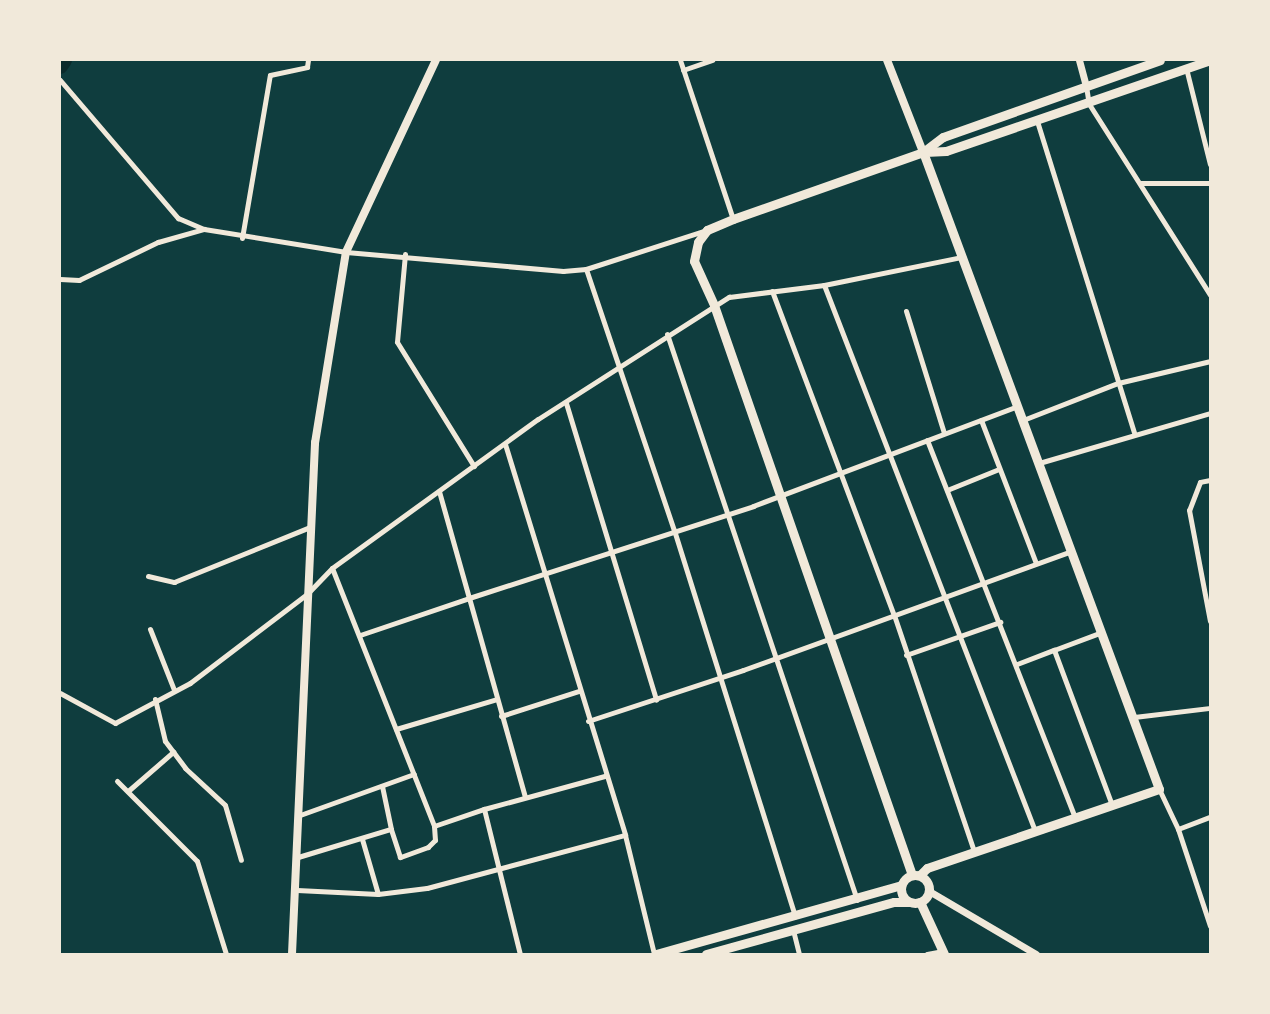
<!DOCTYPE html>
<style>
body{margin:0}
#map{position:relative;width:1270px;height:1014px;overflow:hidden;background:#0f3d3e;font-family:"Golos Text",sans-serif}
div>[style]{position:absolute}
.river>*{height:16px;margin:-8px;padding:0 8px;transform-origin:8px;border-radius:8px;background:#0a2a2b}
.minor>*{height:5px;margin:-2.5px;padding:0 2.5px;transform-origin:2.5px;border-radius:2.5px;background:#f1e9da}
.tertiary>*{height:7px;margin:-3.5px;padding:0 3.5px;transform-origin:3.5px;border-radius:3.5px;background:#f1e9da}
.secondary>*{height:8px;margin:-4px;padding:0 4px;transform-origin:4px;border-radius:4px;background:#f1e9da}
.primary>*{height:9px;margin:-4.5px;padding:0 4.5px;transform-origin:4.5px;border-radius:4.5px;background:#f1e9da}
.primary>.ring{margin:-4.5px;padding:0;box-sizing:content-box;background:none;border:9px solid #f1e9da;border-radius:50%}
span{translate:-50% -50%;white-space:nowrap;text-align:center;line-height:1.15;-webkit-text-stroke:6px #f1e9da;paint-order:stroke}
.frame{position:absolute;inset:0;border:61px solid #f1e9da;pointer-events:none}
</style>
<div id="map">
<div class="river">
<i style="left:60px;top:66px;width:7px;rotate:-56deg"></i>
</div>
<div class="minor">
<i style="left:680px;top:60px;width:168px;rotate:71.6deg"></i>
<i style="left:1186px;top:68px;width:99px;rotate:76deg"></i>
<i style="left:683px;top:70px;width:31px;rotate:-19deg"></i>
<i style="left:60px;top:80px;width:182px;rotate:49.5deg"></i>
<i style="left:178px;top:218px;width:28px;rotate:23deg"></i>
<i style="left:204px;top:229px;width:144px;rotate:9.2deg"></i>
<i style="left:346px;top:252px;width:218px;rotate:5deg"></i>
<i style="left:563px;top:271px;width:23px;rotate:-5deg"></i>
<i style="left:586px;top:269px;width:124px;rotate:-17.9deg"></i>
<i style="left:1086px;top:86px;width:18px;rotate:81deg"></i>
<i style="left:1089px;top:104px;width:226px;rotate:57.6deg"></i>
<i style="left:1037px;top:121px;width:326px;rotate:72.7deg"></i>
<i style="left:1141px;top:183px;width:69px"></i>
<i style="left:242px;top:238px;width:165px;rotate:-80.3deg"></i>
<i style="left:270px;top:75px;width:38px;rotate:-12deg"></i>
<i style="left:307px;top:67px;width:7px;rotate:-82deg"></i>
<i style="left:405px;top:254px;width:88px;rotate:95.2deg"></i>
<i style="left:397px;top:342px;width:146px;rotate:58.2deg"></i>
<i style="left:586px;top:269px;width:275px;rotate:71.4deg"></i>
<i style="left:674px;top:530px;width:405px;rotate:72.6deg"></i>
<i style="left:60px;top:279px;width:19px;rotate:3deg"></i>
<i style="left:79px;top:280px;width:88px;rotate:-25.7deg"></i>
<i style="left:158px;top:242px;width:48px;rotate:-15.8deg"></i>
<i style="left:824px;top:285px;width:585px;rotate:68.87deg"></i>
<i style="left:772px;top:291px;width:346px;rotate:69.4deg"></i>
<i style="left:894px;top:615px;width:250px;rotate:71.3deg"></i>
<i style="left:906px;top:311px;width:128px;rotate:72.7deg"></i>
<i style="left:667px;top:334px;width:597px;rotate:71.44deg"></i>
<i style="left:566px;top:403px;width:310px;rotate:73.1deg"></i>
<i style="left:981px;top:420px;width:153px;rotate:69deg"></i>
<i style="left:1023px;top:420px;width:102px;rotate:-21.3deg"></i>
<i style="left:1118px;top:383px;width:95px;rotate:-13.4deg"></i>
<i style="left:927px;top:440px;width:406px;rotate:68.6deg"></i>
<i style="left:505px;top:444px;width:409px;rotate:72.9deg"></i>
<i style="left:625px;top:835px;width:122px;rotate:76.3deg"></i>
<i style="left:1039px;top:463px;width:178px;rotate:-16.3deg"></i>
<i style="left:1210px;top:480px;width:10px;rotate:169deg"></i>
<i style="left:1200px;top:482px;width:30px;rotate:111deg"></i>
<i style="left:1189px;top:510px;width:113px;rotate:79.3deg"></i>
<i style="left:947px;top:490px;width:56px;rotate:-22deg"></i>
<i style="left:332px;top:568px;width:277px;rotate:68.4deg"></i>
<i style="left:434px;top:826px;width:14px;rotate:86deg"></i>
<i style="left:435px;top:840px;width:10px;rotate:135deg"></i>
<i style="left:428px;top:847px;width:30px;rotate:160deg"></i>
<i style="left:400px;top:857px;width:29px;rotate:-108deg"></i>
<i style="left:148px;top:576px;width:27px;rotate:13deg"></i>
<i style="left:174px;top:582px;width:147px;rotate:-22deg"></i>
<i style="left:150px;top:629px;width:66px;rotate:68.5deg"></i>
<i style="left:360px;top:635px;width:115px;rotate:-18.7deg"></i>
<i style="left:469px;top:598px;width:111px;rotate:-105.7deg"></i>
<i style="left:1054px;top:650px;width:51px;rotate:-20.6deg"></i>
<i style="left:906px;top:655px;width:100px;rotate:-19.3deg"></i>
<i style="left:1017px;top:664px;width:40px;rotate:-21deg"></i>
<i style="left:1054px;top:650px;width:165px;rotate:69.5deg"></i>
<i style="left:60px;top:693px;width:63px;rotate:28.6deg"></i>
<i style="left:115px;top:723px;width:85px;rotate:-28.1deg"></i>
<i style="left:190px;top:683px;width:147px;rotate:-37.3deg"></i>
<i style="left:307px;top:594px;width:36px;rotate:-46deg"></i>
<i style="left:332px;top:568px;width:254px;rotate:-35.9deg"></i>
<i style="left:538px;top:419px;width:227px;rotate:-32.6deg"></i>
<i style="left:729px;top:297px;width:96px;rotate:-7.2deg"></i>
<i style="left:824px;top:285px;width:141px;rotate:-11.5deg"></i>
<i style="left:155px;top:699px;width:43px;rotate:76.6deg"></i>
<i style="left:165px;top:741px;width:34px;rotate:53deg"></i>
<i style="left:185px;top:768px;width:54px;rotate:42.8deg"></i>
<i style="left:225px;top:805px;width:57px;rotate:73.8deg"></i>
<i style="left:501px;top:716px;width:82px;rotate:-17.8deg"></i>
<i style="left:1134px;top:717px;width:77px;rotate:-6.8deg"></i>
<i style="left:588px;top:721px;width:163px;rotate:-18.2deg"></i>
<i style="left:743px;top:670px;width:350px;rotate:-19.9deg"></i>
<i style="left:396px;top:729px;width:105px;rotate:-16.5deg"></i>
<i style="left:117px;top:781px;width:113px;rotate:45deg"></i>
<i style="left:197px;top:861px;width:97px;rotate:72.7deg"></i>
<i style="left:1159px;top:789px;width:44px;rotate:64.6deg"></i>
<i style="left:1178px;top:829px;width:102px;rotate:71.7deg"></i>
<i style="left:128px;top:791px;width:60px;rotate:-40.9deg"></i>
<i style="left:525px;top:797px;width:207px;rotate:-105.7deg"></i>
<i style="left:469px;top:598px;width:299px;rotate:-17.9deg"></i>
<i style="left:753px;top:506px;width:283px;rotate:-20.7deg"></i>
<i style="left:484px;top:809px;width:125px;rotate:-15.3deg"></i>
<i style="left:300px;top:815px;width:121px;rotate:-19.8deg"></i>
<i style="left:434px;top:826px;width:53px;rotate:-18.8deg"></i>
<i style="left:484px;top:809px;width:149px;rotate:76.1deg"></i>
<i style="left:1178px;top:829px;width:34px;rotate:-21deg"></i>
<i style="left:362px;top:839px;width:57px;rotate:73.8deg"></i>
<i style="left:298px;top:857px;width:97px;rotate:-16.8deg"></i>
<i style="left:391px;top:829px;width:44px;rotate:-101.8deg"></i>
<i style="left:297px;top:890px;width:81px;rotate:2.8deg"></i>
<i style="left:378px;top:894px;width:49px;rotate:-7deg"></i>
<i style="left:427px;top:888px;width:205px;rotate:-15deg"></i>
<i style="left:793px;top:930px;width:25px;rotate:76deg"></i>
<i style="left:927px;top:954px;width:15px;rotate:-11deg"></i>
</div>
<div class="tertiary">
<i style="left:1079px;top:60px;width:27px;rotate:75deg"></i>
<i style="left:929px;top:891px;width:124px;rotate:30.5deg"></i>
</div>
<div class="secondary">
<i style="left:887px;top:60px;width:99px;rotate:68.6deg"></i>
<i style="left:292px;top:954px;width:512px;rotate:-87.42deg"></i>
<i style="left:315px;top:443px;width:193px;rotate:-80.8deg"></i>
<i style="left:346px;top:252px;width:212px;rotate:-64.9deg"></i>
</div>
<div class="primary">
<i style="left:925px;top:152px;width:21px;rotate:-3deg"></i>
<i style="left:946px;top:151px;width:279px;rotate:-19deg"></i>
<i class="ring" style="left:901px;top:875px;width:19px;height:19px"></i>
<i style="left:912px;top:875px;width:603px;rotate:-109.16deg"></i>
<i style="left:714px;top:305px;width:48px;rotate:-114.4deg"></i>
<i style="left:694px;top:261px;width:19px;rotate:-78deg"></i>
<i style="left:698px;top:242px;width:15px;rotate:-53deg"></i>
<i style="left:707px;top:230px;width:28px;rotate:-23deg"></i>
<i style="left:733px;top:219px;width:201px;rotate:-19.4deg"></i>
<i style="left:923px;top:152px;width:25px;rotate:-37deg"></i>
<i style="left:943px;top:137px;width:230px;rotate:-19.5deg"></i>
<i style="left:920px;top:875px;width:10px;rotate:-45deg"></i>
<i style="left:927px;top:868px;width:245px;rotate:-18.8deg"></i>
<i style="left:1159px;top:789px;width:679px;rotate:-110.33deg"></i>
<i style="left:920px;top:902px;width:57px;rotate:65.2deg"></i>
<i style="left:656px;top:954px;width:255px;rotate:-15.7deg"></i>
<i style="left:706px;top:954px;width:195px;rotate:-15.5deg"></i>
<i style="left:894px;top:902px;width:15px"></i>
</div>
<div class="frame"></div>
</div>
